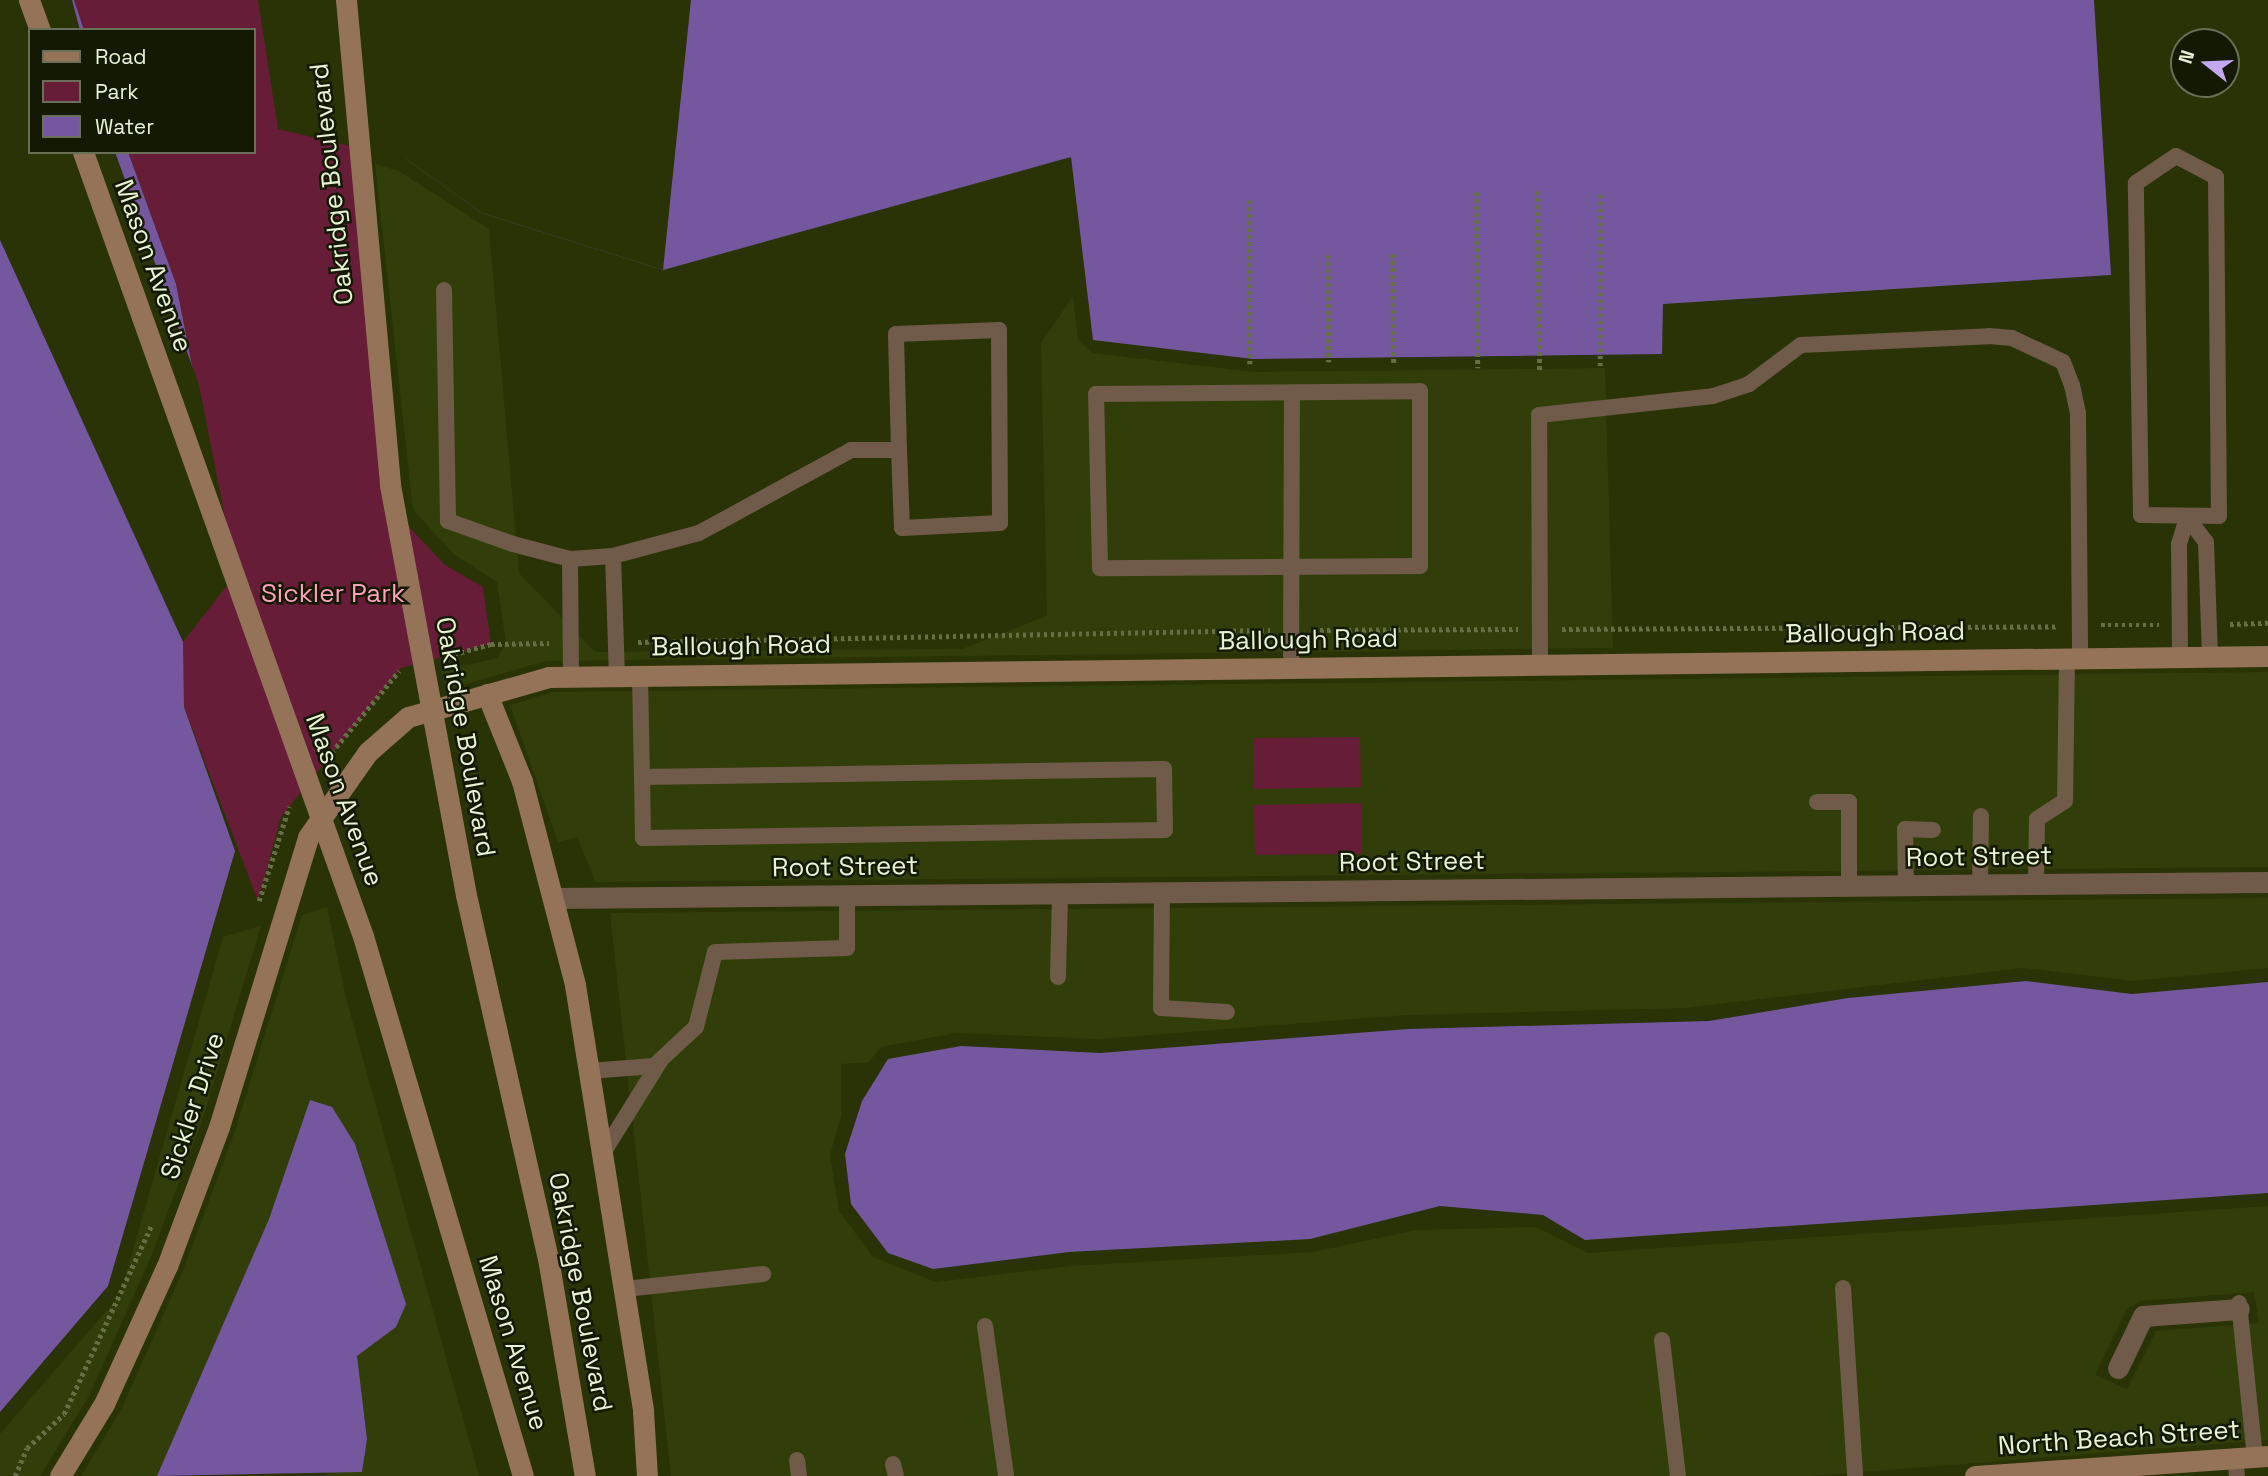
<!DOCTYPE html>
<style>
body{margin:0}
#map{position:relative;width:2268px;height:1476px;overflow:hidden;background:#293305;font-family:"Space Grotesk",sans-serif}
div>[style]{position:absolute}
.built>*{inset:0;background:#323e09}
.green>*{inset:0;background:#671c38}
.water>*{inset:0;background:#7557a0}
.pier>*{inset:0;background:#293305}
.path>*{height:4.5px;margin-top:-2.25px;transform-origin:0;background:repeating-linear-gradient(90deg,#656f46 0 3.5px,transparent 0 7px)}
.lane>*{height:16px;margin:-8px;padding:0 8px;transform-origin:8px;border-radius:8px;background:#705b4a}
.street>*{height:21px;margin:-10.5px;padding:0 10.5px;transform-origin:10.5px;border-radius:10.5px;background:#705b4a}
.secondary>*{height:21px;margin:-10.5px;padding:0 10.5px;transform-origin:10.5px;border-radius:10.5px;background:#947358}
.secondary-bridge>*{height:21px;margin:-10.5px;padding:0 10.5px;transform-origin:10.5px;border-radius:10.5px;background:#947358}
span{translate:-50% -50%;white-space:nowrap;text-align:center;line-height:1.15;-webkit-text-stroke:5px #131903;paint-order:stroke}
.street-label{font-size:26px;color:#e9f3d4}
.park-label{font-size:26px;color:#ffa0bc}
.legend{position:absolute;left:28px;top:28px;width:228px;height:126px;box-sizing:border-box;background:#131903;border:2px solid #697057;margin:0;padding:9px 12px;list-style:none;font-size:21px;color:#e9f3d4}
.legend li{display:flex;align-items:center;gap:14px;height:35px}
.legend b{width:35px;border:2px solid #697057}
.north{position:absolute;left:2170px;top:28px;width:70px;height:70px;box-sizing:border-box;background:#131903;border:2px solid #697057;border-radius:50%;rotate:288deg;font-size:19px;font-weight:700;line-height:28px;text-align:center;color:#e9f3d4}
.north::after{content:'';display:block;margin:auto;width:24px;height:32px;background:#c3a7f2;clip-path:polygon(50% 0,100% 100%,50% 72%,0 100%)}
</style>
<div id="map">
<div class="built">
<i style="clip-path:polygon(375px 164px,399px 171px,489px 229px,519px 573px,595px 652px,962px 649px,1047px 616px,1041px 343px,1073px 296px,1078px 340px,1093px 353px,1254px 372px,1605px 368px,1613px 648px,547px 661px,445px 690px,442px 671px,497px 658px,506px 643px,497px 582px,455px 555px,413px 510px)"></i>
<i style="clip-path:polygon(2268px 672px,2268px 867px,596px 882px,577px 837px,558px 842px,510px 705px,553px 692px)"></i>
<i style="clip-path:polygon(evenodd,2268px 898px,2268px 968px,2133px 981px,2023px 968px,1685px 1008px,1406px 1015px,1099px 1039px,956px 1033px,881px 1047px,869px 1062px,841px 1064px,841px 1116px,830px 1155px,839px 1211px,873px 1257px,936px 1282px,1071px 1266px,1313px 1252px,1416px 1230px,1536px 1227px,1588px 1253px,2268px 1206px,2268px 1440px,1810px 1476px,671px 1476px,610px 913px,2268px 898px,2254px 1292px,2259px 1323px,2156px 1331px,2127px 1389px,2095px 1375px,2127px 1309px,2140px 1301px,2254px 1292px)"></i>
<i style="clip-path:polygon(327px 907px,346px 998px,479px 1476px,325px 1476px,367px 1439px,357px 1356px,396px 1327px,303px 1116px,301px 1137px,269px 1219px,157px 1476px,81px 1476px,121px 1410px,183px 1271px,235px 1131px,302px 915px)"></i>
<i style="clip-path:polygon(261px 926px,202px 1121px,150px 1259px,89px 1396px,40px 1476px,0 1476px,0 1434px,120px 1295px,223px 937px)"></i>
</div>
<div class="green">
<i style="clip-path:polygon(74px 0,261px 0,356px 144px,395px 512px,445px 565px,483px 587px,491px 644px,401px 668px,281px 817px,258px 901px,184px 707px,183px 642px,233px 574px,176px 284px,128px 152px,254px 152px,254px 30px,84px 30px)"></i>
<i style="clip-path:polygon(1360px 737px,1361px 787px,1254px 789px,1253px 738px)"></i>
<i style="clip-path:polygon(1361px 803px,1362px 854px,1255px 855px,1254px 805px)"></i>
</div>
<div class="water">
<i style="clip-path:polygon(0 0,74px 0,84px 30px,30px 30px,30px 152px,128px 152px,176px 284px,233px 574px,183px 642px,184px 707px,235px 851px,108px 1286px,0 1412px)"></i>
<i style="clip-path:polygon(261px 0,2094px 0,2111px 275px,1663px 304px,1662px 354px,1253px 359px,1093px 340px,1071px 157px,663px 270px,482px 213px,406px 159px)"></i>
<i style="clip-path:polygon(2026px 981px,2132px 994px,2268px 982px,2268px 1193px,1585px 1240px,1543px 1215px,1440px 1206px,1310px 1239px,1069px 1252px,933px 1269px,888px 1253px,851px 1204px,845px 1154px,862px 1101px,888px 1059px,961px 1046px,1100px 1053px,1408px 1029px,1709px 1021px,1848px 998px)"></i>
<i style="clip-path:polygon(310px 1100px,332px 1107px,355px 1144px,406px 1304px,396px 1327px,357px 1356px,367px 1439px,362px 1472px,157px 1476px,269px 1219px)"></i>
</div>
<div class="pier">
<i style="clip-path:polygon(0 0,72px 0,80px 30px,30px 30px,30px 152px,115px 152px,199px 385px,236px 574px,183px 642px,0 240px)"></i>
<i style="clip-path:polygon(258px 0,691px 0,663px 270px,482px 213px,406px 159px,278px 129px)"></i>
</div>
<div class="path">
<i style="left:1538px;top:191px;width:179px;rotate:89.4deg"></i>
<i style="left:1477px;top:192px;width:176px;rotate:89.7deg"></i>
<i style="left:1250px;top:200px;width:164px;rotate:90deg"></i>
<i style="left:1393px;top:254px;width:109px;rotate:89.5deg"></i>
<i style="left:1328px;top:255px;width:107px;rotate:89.5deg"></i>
<i style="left:1600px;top:366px;width:175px;rotate:-90deg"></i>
<i style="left:2230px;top:624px;width:38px;rotate:-2deg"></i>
<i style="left:2101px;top:625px;width:58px"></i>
<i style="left:1562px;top:629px;width:495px;rotate:-0.3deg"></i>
<i style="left:1313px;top:630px;width:205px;rotate:-0.3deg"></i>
<i style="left:638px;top:642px;width:632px;rotate:-1.09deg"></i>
<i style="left:447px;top:656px;width:46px;rotate:-15.3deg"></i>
<i style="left:491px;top:644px;width:58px;rotate:-1deg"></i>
<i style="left:327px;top:758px;width:113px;rotate:-50.4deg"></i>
<i style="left:259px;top:901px;width:99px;rotate:-72.3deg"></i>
<i style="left:15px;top:1476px;width:30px;rotate:-67deg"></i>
<i style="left:27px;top:1448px;width:50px;rotate:-42.6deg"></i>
<i style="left:64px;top:1414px;width:209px;rotate:-65.1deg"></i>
</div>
<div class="lane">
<i style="left:2176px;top:156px;width:45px;rotate:27.7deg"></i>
<i style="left:2216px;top:177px;width:339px;rotate:89.5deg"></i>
<i style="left:2219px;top:516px;width:78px;rotate:-179.3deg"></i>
<i style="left:2141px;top:515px;width:332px;rotate:-90.9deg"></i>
<i style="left:2136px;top:183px;width:48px;rotate:-34deg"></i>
<i style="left:444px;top:290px;width:231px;rotate:89deg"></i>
<i style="left:448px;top:521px;width:69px;rotate:19.5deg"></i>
<i style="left:513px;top:544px;width:59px;rotate:14.7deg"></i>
<i style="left:570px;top:559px;width:43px;rotate:-4deg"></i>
<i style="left:613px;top:556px;width:89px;rotate:-15deg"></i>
<i style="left:699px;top:533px;width:173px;rotate:-28.6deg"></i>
<i style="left:851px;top:450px;width:48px"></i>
<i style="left:899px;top:450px;width:116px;rotate:-91.5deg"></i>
<i style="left:896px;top:334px;width:103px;rotate:-2.2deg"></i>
<i style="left:999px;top:330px;width:193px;rotate:89.7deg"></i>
<i style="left:1000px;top:523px;width:98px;rotate:177.1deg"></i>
<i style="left:902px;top:528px;width:78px;rotate:-92.2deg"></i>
<i style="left:1420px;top:391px;width:175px;rotate:90deg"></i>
<i style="left:1420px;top:566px;width:320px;rotate:179.6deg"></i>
<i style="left:1100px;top:568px;width:174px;rotate:-91.3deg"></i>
<i style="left:1096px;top:394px;width:324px;rotate:-0.5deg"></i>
<i style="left:2187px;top:517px;width:31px;rotate:53deg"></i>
<i style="left:2206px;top:542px;width:115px;rotate:88deg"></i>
<i style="left:613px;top:556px;width:120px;rotate:88.1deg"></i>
<i style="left:570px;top:559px;width:117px;rotate:89.5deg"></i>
<i style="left:2180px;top:657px;width:113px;rotate:-90.5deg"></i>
<i style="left:2179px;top:544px;width:28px;rotate:-73deg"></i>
<i style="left:1540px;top:665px;width:250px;rotate:-90.2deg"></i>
<i style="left:1539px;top:415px;width:175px;rotate:-6.2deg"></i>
<i style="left:1713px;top:396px;width:38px;rotate:-18deg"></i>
<i style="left:1749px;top:384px;width:65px;rotate:-36.9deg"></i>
<i style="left:1801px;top:345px;width:188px;rotate:-2.7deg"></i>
<i style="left:1989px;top:336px;width:23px;rotate:5deg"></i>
<i style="left:2012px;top:338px;width:56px;rotate:25.2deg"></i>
<i style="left:2063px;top:362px;width:25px;rotate:69deg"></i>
<i style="left:2072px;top:385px;width:29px;rotate:78deg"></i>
<i style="left:2078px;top:413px;width:245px;rotate:89.5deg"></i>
<i style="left:1291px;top:668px;width:275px;rotate:-89.8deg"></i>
<i style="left:640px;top:675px;width:102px;rotate:88.9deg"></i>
<i style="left:642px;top:777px;width:522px;rotate:-0.88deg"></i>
<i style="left:1164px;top:769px;width:61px;rotate:89.1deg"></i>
<i style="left:1165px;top:830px;width:522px;rotate:179.12deg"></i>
<i style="left:643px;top:838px;width:61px;rotate:-90.9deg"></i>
<i style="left:1817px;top:802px;width:32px"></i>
<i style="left:1849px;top:802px;width:84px;rotate:90deg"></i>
<i style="left:2036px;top:884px;width:65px;rotate:-89.1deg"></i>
<i style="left:2037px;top:819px;width:33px;rotate:-33deg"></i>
<i style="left:2065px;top:801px;width:142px;rotate:-89.2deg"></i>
<i style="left:1980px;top:885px;width:69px;rotate:-89.2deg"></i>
<i style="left:1906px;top:886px;width:57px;rotate:-91deg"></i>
<i style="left:1905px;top:829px;width:28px;rotate:2deg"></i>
<i style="left:1162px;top:892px;width:116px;rotate:90.5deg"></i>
<i style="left:1161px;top:1008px;width:66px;rotate:3.5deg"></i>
<i style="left:1058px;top:977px;width:84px;rotate:-88.6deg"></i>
<i style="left:589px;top:1071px;width:65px;rotate:-4.4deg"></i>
<i style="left:654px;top:1066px;width:57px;rotate:-42.9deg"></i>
<i style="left:696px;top:1027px;width:77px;rotate:-75.8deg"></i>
<i style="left:715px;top:952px;width:132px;rotate:-1.7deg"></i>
<i style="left:847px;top:948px;width:53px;rotate:-90deg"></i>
<i style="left:603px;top:1153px;width:110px;rotate:-58.1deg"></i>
<i style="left:1843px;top:1288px;width:188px;rotate:86.3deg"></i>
<i style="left:625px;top:1289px;width:139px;rotate:-6.2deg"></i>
<i style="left:2239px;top:1303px;width:155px;rotate:84.1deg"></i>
<i style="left:985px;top:1326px;width:151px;rotate:82deg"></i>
<i style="left:1662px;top:1340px;width:137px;rotate:83.3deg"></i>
<i style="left:2235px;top:1458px;width:18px;rotate:84deg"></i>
<i style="left:797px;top:1460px;width:16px;rotate:83deg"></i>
<i style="left:893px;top:1464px;width:12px;rotate:76deg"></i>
</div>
<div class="street">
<i style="left:557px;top:898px;width:1711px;rotate:-0.54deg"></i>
<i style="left:2118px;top:1368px;width:58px;rotate:-64.3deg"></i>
<i style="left:2143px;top:1316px;width:96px;rotate:-4.2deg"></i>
</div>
<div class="secondary">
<i style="left:29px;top:0;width:32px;rotate:70deg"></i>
<i style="left:487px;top:694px;width:94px;rotate:68.1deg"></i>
<i style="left:522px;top:781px;width:211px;rotate:75.4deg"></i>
<i style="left:575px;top:985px;width:431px;rotate:80.9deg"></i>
<i style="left:643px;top:1411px;width:65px;rotate:86.5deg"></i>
<i style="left:466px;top:895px;width:378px;rotate:77.3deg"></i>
<i style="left:549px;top:1264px;width:215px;rotate:80.4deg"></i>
<i style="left:363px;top:936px;width:563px;rotate:73.5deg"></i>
<i style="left:60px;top:1476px;width:84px;rotate:-58.6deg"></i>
<i style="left:104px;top:1404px;width:152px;rotate:-65.5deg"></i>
<i style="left:167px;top:1266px;width:148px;rotate:-69.5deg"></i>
<i style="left:219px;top:1127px;width:303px;rotate:-72.9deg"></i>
<i style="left:308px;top:837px;width:104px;rotate:-54.8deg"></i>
<i style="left:368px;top:752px;width:53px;rotate:-41.2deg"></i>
<i style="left:408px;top:717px;width:147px;rotate:-15.8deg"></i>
<i style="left:549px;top:677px;width:1719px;rotate:-0.7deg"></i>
<i style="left:1975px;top:1476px;width:294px;rotate:-3.9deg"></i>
</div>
<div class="secondary-bridge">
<i style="left:346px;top:0;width:487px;rotate:84.8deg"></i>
<i style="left:390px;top:485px;width:417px;rotate:79.5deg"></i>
<i style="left:83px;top:152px;width:832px;rotate:70.35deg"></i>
</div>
<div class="street-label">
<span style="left:332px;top:184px;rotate:-96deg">Oakridge Boulevard</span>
<span style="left:153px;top:266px;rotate:70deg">Mason Avenue</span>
<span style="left:1875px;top:633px;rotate:-1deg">Ballough Road</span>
<span style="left:1308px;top:640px;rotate:-1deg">Ballough Road</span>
<span style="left:741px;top:646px;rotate:-1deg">Ballough Road</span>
<span style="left:465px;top:737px;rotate:80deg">Oakridge Boulevard</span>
<span style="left:344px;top:800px;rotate:70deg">Mason Avenue</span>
<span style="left:1979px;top:857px;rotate:-1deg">Root Street</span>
<span style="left:1412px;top:862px;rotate:-1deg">Root Street</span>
<span style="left:845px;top:867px;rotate:-1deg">Root Street</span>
<span style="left:193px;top:1106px;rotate:-72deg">Sickler Drive</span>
<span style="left:580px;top:1292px;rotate:79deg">Oakridge Boulevard</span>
<span style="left:513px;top:1343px;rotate:73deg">Mason Avenue</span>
<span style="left:2119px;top:1438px;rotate:-4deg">North Beach Street</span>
</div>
<div class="park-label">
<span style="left:333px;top:594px">Sickler Park</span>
</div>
<ul class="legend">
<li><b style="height:9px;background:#947358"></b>Road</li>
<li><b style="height:19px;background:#671c38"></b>Park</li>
<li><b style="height:19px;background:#7557a0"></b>Water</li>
</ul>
<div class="north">N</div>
</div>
